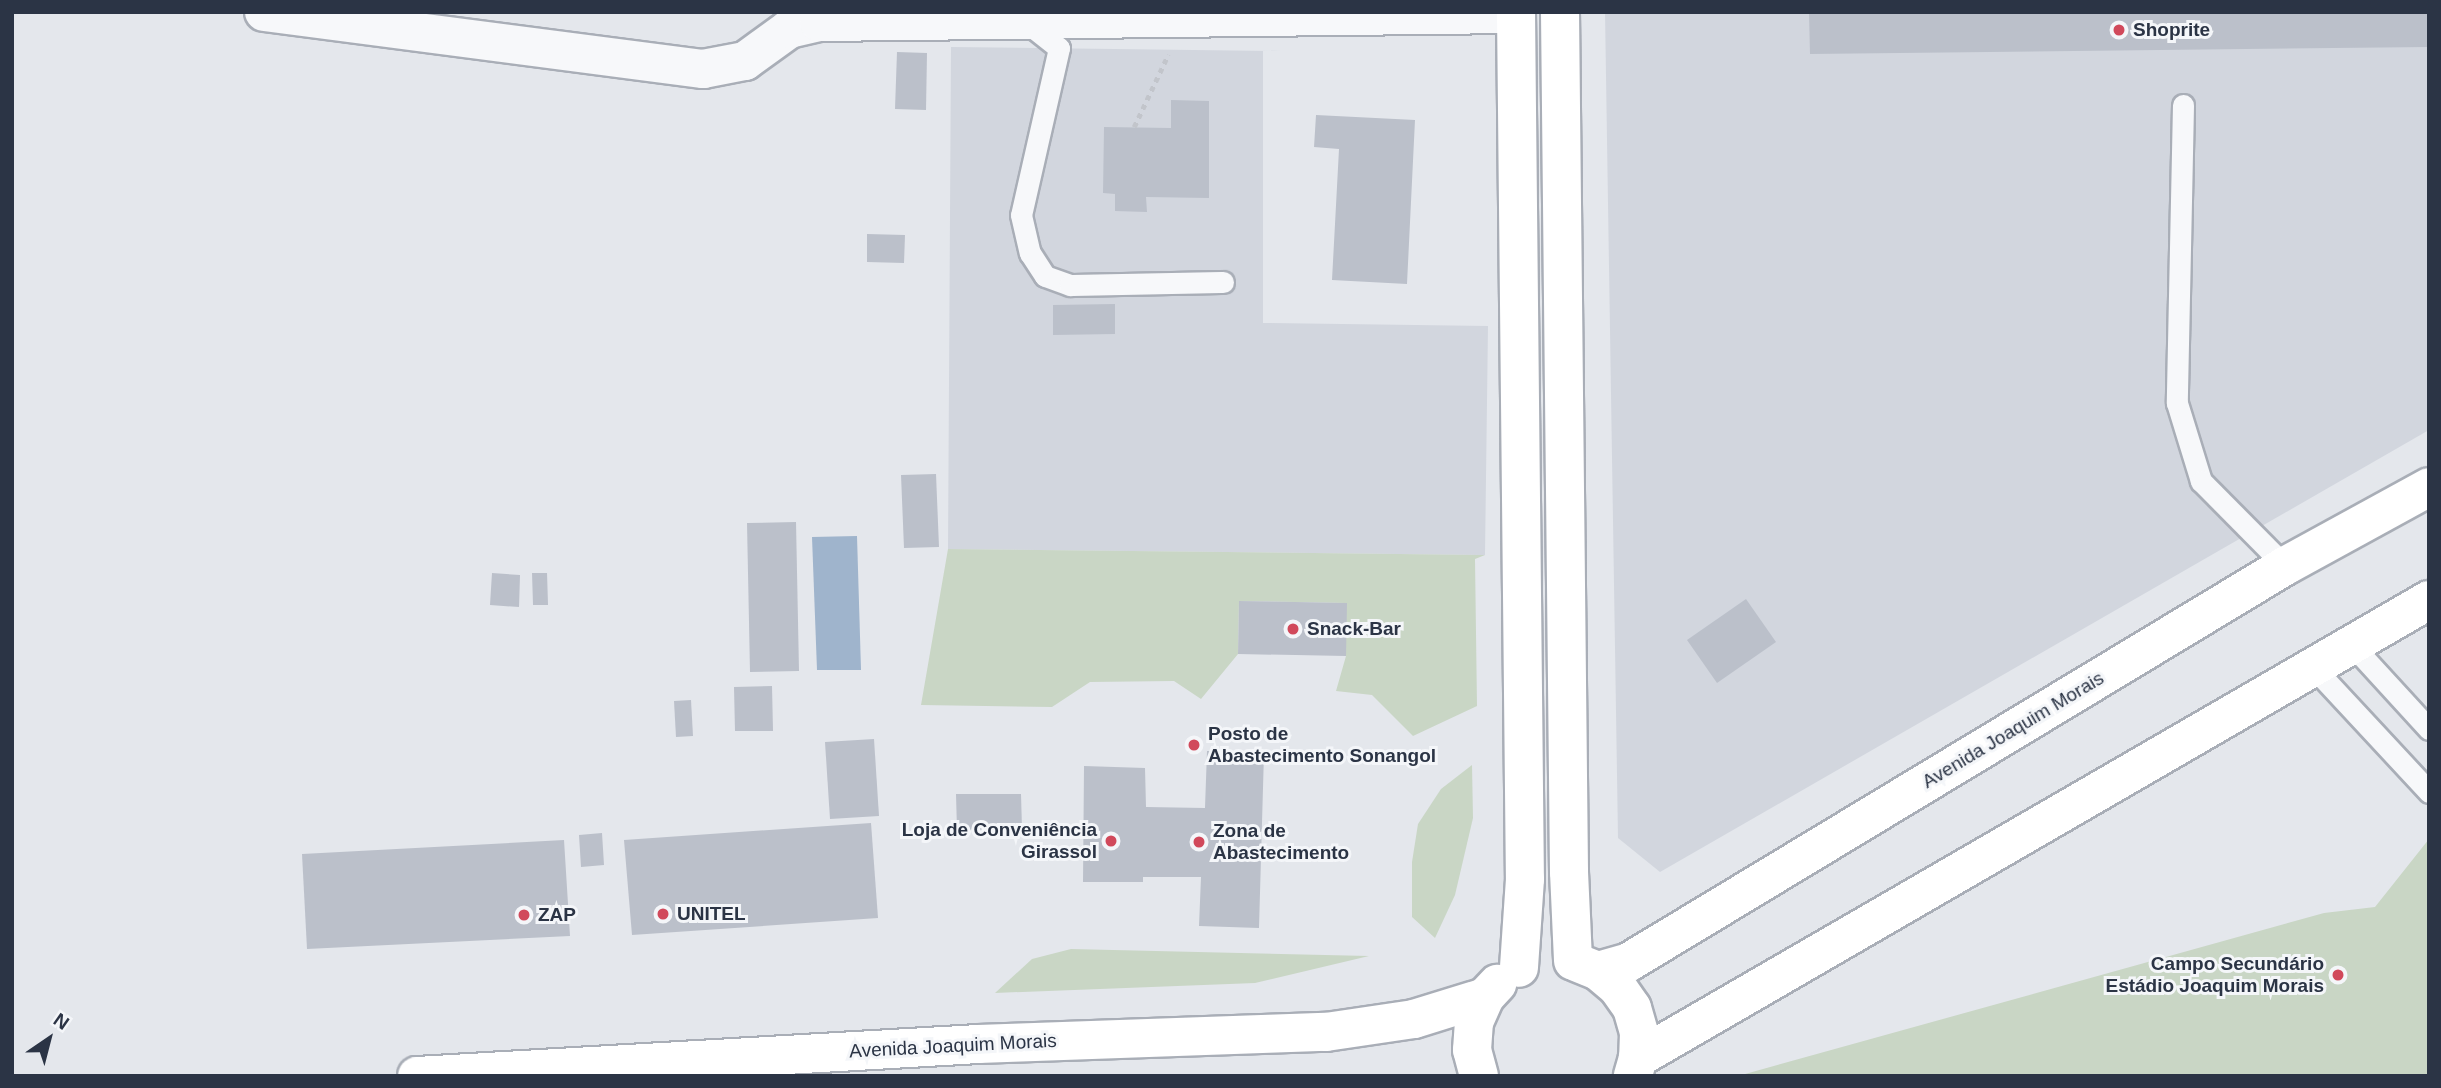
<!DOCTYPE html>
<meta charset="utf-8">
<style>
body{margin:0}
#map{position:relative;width:2441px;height:1088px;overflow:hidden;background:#e4e7ec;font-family:Arial,sans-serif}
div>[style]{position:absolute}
.built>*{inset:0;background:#d2d6de}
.green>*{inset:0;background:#c9d6c5}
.water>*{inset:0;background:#9fb4cc}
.building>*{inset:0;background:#bbc0ca}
.path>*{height:4.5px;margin-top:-2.25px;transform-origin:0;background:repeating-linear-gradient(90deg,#c2c5cb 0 5px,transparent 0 10px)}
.roads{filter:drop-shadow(2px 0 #a9aeb7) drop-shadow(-2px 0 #a9aeb7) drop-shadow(0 2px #a9aeb7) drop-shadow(0 -2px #a9aeb7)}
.lane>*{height:21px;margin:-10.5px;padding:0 10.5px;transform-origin:10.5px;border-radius:10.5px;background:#f7f8fa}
.street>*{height:38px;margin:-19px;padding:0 19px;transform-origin:19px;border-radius:19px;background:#f7f8fa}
.secondary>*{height:38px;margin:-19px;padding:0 19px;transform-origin:19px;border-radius:19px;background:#fff}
.dots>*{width:19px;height:19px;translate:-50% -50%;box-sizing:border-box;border:4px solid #f4f6f9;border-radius:50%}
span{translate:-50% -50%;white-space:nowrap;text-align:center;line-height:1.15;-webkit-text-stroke:6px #f4f6f9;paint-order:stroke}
.poi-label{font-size:19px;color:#2b3445;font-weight:700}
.left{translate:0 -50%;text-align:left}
.right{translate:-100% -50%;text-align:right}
.street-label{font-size:19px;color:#2b3445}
.frame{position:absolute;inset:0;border:14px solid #2b3445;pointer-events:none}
.north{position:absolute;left:14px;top:1004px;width:70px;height:70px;-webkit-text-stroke:5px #f4f6f9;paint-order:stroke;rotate:35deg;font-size:19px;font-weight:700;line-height:28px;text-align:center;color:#2b3445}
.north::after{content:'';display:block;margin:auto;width:24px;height:32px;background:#2b3445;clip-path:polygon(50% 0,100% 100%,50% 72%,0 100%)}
</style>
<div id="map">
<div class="built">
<i style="clip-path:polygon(1605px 12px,2429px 12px,2429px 430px,1660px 872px,1618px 838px)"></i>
<i style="clip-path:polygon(951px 47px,1281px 51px,1263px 51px,1263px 323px,1488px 326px,1485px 555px,948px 549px)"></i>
</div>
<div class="green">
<i style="clip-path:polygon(948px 549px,1485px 555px,1475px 559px,1477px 706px,1413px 736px,1372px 695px,1336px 691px,1346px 656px,1346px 603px,1239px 601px,1238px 654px,1201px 699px,1174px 681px,1090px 682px,1052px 707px,921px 705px)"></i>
<i style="clip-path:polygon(1472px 765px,1473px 818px,1455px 895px,1435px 938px,1412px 917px,1412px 862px,1418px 824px,1441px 789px)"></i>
<i style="clip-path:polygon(2429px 839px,2429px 1076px,1738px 1076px,2324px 913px,2375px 907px)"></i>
<i style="clip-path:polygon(1071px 949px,1369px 956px,1255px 983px,995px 993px,1032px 959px)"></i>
</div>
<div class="water">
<i style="clip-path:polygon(857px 536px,861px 670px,817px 670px,812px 537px)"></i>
</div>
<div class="building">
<i style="clip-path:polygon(1809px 12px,2429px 12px,2429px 47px,1810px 54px)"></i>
<i style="clip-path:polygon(897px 52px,927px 53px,926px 110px,895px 109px)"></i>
<i style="clip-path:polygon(1171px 100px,1209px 101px,1209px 198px,1146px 197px,1147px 212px,1115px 211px,1115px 194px,1103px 193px,1104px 127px,1171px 128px)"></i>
<i style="clip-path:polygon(1316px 115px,1415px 120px,1407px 284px,1332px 280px,1339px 149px,1314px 147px)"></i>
<i style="clip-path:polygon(867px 234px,905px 235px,904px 263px,867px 262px)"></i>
<i style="clip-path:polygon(1115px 304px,1115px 334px,1053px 335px,1053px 305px)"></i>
<i style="clip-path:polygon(936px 474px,939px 547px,904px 548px,901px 475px)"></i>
<i style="clip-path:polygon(796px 522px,799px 671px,750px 672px,747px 523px)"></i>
<i style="clip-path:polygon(492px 573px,520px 575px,519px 607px,490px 605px)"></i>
<i style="clip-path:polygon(532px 573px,547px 573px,548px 605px,533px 605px)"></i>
<i style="clip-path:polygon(1746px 599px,1776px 642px,1717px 683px,1687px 640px)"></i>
<i style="clip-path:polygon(1239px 601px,1347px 603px,1346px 656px,1238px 654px)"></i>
<i style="clip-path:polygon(772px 686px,773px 731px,735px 731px,734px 687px)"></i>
<i style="clip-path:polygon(691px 700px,693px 736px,676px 737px,674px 701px)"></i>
<i style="clip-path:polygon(874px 739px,879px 816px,830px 819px,825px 742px)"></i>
<i style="clip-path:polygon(1207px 751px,1264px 753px,1259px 928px,1199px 926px,1201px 877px,1143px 877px,1143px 882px,1083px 882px,1084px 766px,1145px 768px,1146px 807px,1205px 808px)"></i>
<i style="clip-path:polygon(956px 794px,1021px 794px,1022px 829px,957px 830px)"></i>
<i style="clip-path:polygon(871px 823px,878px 918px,632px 935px,624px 840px)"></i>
<i style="clip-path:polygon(602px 833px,604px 865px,581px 867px,579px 835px)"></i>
<i style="clip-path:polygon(564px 840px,570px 936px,307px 949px,302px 854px)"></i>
</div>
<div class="path">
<i style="left:1134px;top:127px;width:80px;rotate:-64.7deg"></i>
</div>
<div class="roads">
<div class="lane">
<i style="left:1026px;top:22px;width:42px;rotate:38.2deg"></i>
<i style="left:1059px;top:48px;width:171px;rotate:102.8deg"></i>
<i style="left:1021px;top:215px;width:39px;rotate:77deg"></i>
<i style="left:1030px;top:253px;width:27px;rotate:57deg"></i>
<i style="left:1045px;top:276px;width:27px;rotate:20deg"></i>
<i style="left:1070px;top:285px;width:153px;rotate:-1.1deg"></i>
<i style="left:2183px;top:105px;width:298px;rotate:91.2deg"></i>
<i style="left:2177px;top:403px;width:82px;rotate:72.9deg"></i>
<i style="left:2201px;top:481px;width:120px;rotate:45.3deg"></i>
<i style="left:2352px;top:645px;width:114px;rotate:47.5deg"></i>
<i style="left:2313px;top:667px;width:171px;rotate:47.1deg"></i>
</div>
<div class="street">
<i style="left:264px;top:12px;width:443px;rotate:7.4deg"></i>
<i style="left:703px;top:69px;width:43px;rotate:-10.8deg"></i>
<i style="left:745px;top:61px;width:54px;rotate:-36deg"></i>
<i style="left:789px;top:29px;width:31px;rotate:-13deg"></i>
<i style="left:819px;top:22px;width:697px;rotate:-0.66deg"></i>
</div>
<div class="secondary">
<i style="left:1516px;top:12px;width:867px;rotate:89.41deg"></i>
<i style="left:1525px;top:879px;width:89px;rotate:93.9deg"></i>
<i style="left:1560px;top:12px;width:860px;rotate:89.4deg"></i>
<i style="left:1569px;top:872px;width:89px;rotate:87.4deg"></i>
<i style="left:1578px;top:963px;width:22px;rotate:22deg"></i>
<i style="left:1598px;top:971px;width:26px;rotate:40deg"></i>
<i style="left:1618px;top:988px;width:24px;rotate:55deg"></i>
<i style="left:1632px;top:1008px;width:26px;rotate:74deg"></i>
<i style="left:1639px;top:1033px;width:25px;rotate:92deg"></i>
<i style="left:1638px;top:1058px;width:19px;rotate:106deg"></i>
<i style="left:1598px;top:971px;width:32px;rotate:-16deg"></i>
<i style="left:1629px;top:962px;width:766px;rotate:-31.12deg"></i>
<i style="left:2285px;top:566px;width:164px;rotate:-28.7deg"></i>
<i style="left:1638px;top:1058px;width:914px;rotate:-30.07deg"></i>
<i style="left:417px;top:1076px;width:562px;rotate:-3.26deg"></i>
<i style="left:978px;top:1044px;width:348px;rotate:-2deg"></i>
<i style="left:1326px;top:1032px;width:89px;rotate:-8.4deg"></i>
<i style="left:1414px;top:1019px;width:74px;rotate:-17.2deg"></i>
<i style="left:1479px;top:1076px;width:27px;rotate:-105deg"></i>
<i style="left:1472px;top:1050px;width:28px;rotate:-86deg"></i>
<i style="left:1474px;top:1022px;width:27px;rotate:-66deg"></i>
<i style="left:1485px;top:997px;width:18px;rotate:-47deg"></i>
</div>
</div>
<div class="dots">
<i style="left:2119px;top:30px;background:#d1495b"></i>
<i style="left:1293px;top:629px;background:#d1495b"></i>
<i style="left:1194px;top:745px;background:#d1495b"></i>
<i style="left:1111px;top:841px;background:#d1495b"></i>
<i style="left:1199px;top:842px;background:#d1495b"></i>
<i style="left:663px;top:914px;background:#d1495b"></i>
<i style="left:524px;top:915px;background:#d1495b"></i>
<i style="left:2338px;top:975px;background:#d1495b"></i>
</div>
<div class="poi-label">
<span class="left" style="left:2133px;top:30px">Shoprite</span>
<span class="left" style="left:1307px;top:629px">Snack-Bar</span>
<span class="left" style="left:1208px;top:745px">Posto de<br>Abastecimento Sonangol</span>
<span class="right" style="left:1097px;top:841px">Loja de Conveniência<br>Girassol</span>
<span class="left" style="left:1213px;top:842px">Zona de<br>Abastecimento</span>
<span class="left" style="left:677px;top:914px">UNITEL</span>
<span class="left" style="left:538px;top:915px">ZAP</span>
<span class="right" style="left:2324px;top:975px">Campo Secundário<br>Estádio Joaquim Morais</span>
</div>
<div class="street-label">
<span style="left:2013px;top:730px;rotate:-31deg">Avenida Joaquim Morais</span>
<span style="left:953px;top:1046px;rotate:-3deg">Avenida Joaquim Morais</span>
</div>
<div class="frame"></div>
<div class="north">N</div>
</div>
